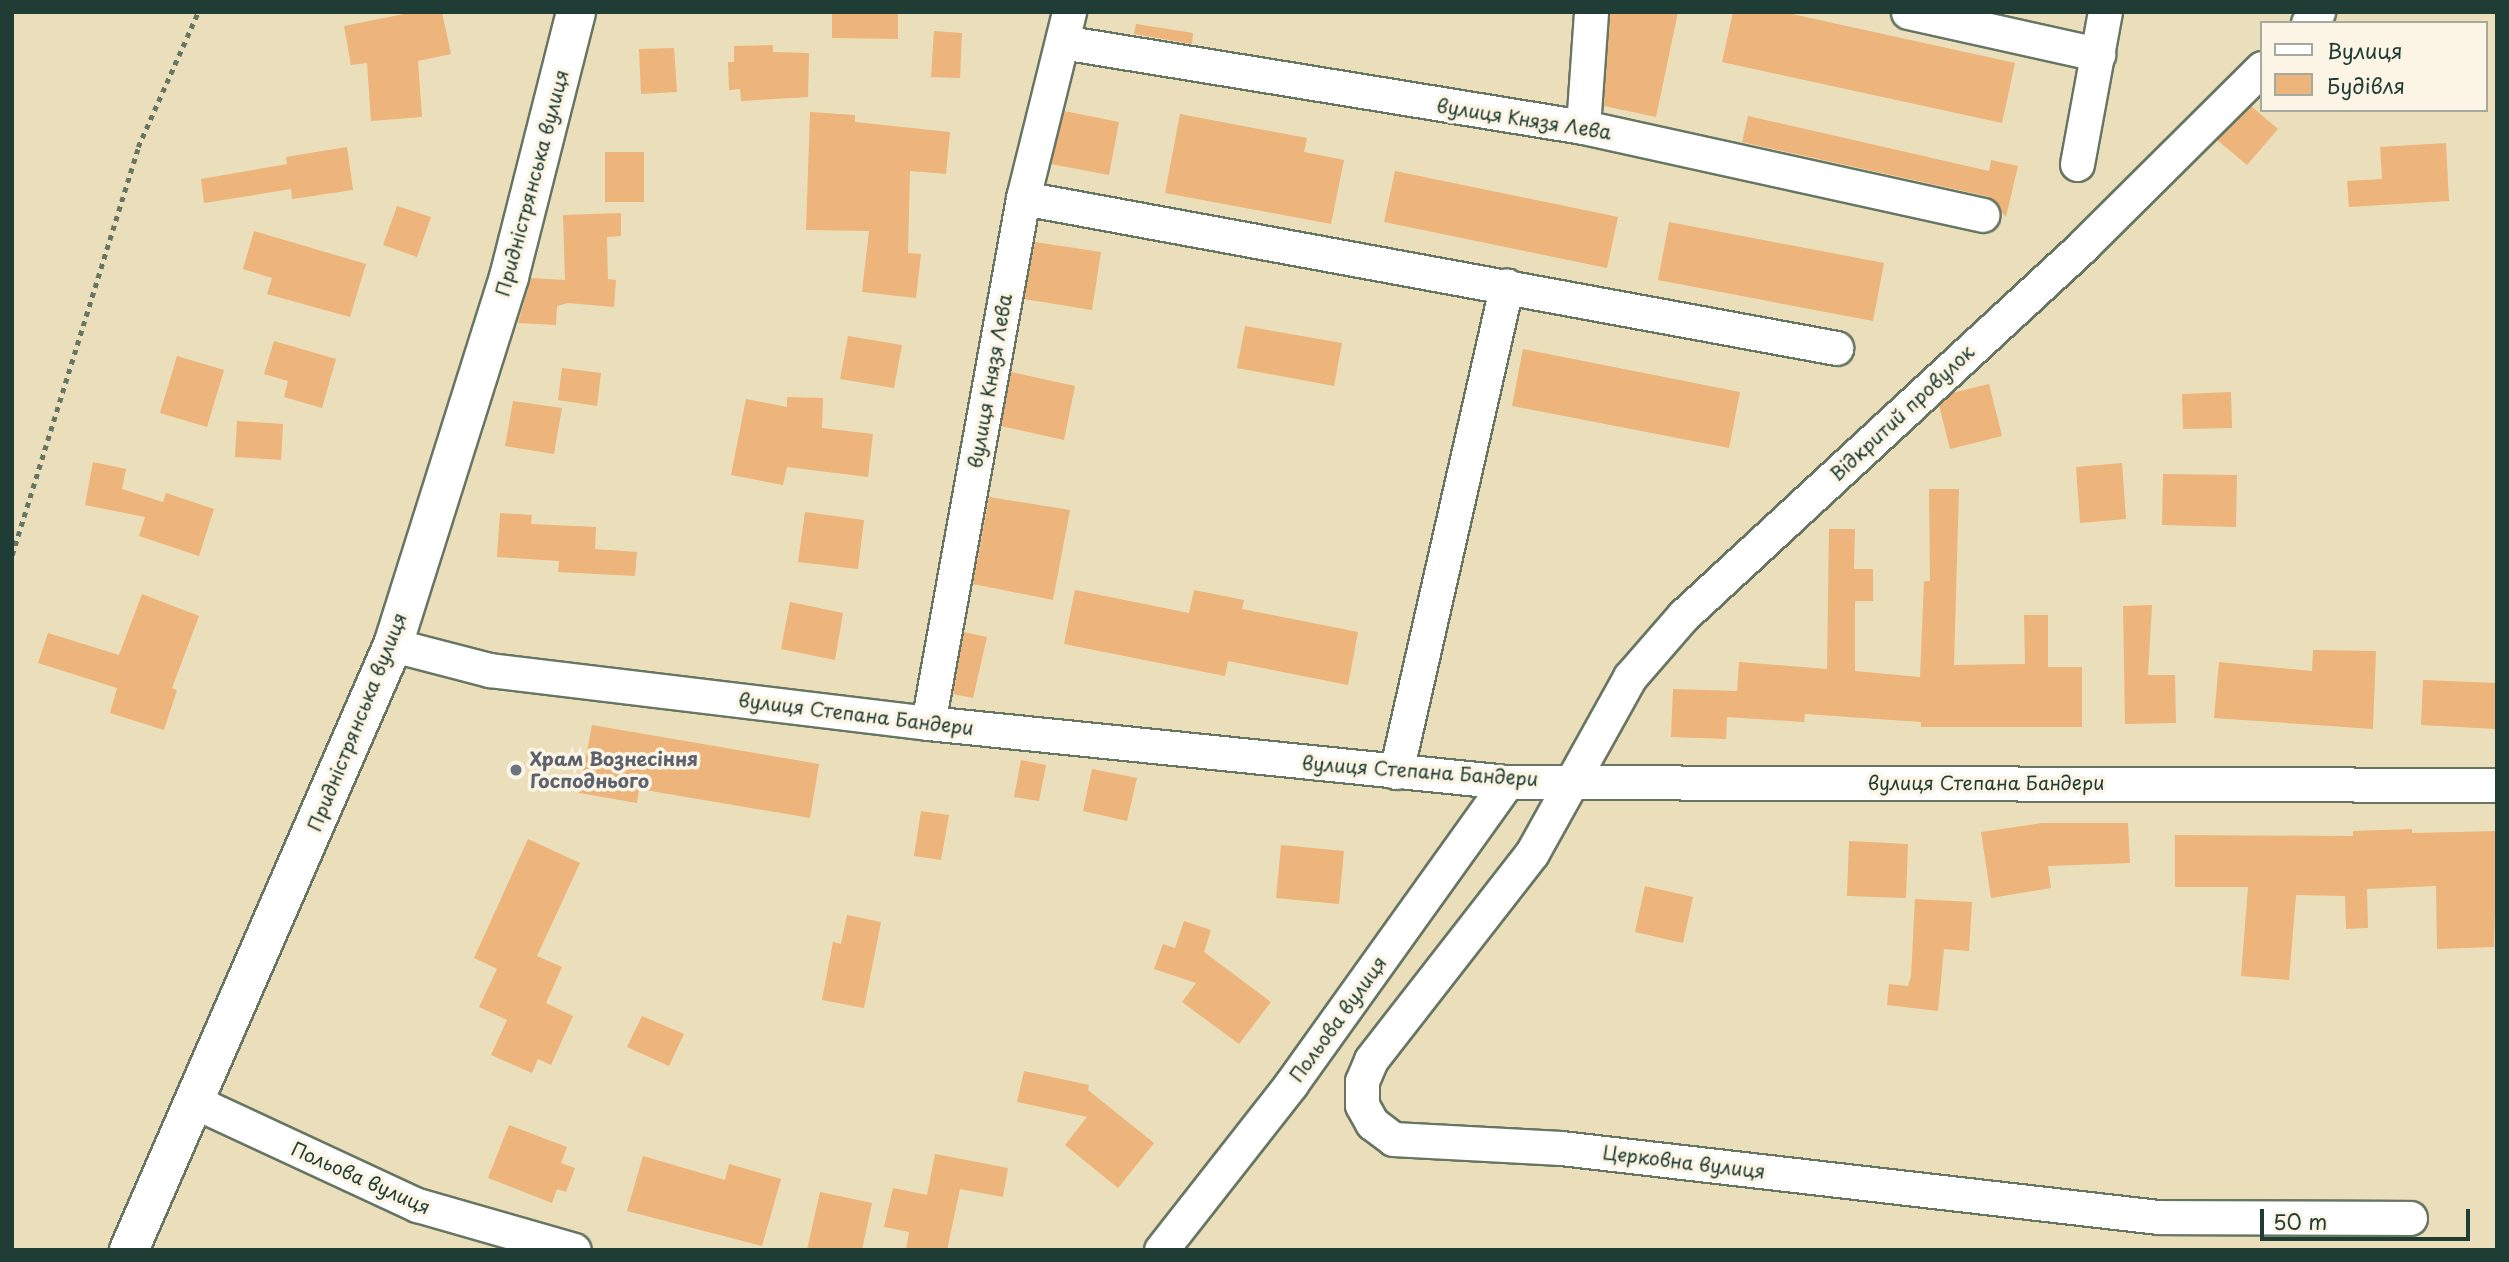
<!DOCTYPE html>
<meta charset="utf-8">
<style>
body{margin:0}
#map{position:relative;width:2509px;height:1262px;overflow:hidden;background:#ebdfbb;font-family:"Playpen Sans",sans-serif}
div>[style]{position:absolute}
.building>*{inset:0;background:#edb47b}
.path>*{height:4.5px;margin-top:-2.25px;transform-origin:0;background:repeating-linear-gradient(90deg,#667663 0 5px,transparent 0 10px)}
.roads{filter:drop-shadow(2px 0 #667663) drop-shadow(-2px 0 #667663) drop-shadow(0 2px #667663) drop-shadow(0 -2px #667663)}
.minor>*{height:33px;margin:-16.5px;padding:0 16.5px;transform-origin:16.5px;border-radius:16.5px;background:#fff}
.major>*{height:38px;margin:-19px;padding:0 19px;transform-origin:19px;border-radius:19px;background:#fff}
.dots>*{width:19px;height:19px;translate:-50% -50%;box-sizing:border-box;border:4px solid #fcf5e5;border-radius:50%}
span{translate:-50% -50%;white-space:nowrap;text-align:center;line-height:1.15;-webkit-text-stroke:7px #fcf5e5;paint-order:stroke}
.street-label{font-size:19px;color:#1f3d34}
.worship-label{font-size:19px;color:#5b616d;font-weight:700}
.left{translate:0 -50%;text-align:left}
.frame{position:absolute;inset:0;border:14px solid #1f3d34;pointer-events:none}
.legend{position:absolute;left:2260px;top:21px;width:228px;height:91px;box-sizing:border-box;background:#fcf5e5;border:2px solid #a4ab9e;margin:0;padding:9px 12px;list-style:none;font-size:21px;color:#1f3d34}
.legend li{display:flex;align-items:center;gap:14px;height:35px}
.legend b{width:35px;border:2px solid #a4ab9e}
.scale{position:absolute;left:2260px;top:1209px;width:210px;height:32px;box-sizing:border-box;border:4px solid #1f3d34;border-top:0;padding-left:9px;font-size:21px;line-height:24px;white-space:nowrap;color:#1f3d34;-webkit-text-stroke:5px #fcf5e5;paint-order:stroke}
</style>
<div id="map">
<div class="building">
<i style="clip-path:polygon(414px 12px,442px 12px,451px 54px,418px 61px,422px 117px,371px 121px,367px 63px,351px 65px,344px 26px)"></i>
<i style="clip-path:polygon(832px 12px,898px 12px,898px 39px,832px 38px)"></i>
<i style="clip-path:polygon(1610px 12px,1678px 12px,1656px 117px,1604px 106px)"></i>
<i style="clip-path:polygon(1733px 12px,1783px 12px,2015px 63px,2002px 123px,1722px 62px)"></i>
<i style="clip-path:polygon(1136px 24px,1193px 33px,1192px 44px,1134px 34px)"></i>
<i style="clip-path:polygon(934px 31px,962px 33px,960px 78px,931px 77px)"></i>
<i style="clip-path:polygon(773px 45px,773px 52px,809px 53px,808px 97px,741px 101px,740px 89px,729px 90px,728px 62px,734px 62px,734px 46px)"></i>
<i style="clip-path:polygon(674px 48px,677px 92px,641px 94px,639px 49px)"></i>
<i style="clip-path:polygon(2251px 106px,2278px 129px,2247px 165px,2217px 140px)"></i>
<i style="clip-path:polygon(1064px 111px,1119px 122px,1109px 175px,1051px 164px)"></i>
<i style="clip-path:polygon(810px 112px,855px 115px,855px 122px,950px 132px,946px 174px,910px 171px,908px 253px,921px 254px,916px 298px,862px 292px,869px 231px,806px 230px)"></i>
<i style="clip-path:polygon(1180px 114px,1307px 138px,1304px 152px,1344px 160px,1331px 224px,1165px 193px)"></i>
<i style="clip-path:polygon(1748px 116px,1989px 171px,1991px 160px,2018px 166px,2006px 217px,1986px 196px,1742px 142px)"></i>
<i style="clip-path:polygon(2446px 143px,2449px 201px,2349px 207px,2347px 181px,2382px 179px,2380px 147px)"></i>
<i style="clip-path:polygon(347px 147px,353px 190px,292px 199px,291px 189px,204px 203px,201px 179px,287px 164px,286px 157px)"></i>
<i style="clip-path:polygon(605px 152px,644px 152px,644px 202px,605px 202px)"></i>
<i style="clip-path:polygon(1395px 171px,1618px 217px,1607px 268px,1384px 222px)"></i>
<i style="clip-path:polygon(397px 206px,431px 217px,417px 257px,383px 245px)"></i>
<i style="clip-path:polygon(621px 213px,621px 236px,607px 237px,608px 279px,616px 280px,614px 307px,568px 303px,557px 306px,556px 325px,518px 323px,531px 278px,565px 280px,563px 215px)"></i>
<i style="clip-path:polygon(1669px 222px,1884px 263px,1873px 321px,1658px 280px)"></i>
<i style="clip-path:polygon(254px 231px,366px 264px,350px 317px,267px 294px,272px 278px,243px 269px)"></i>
<i style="clip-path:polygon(1035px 242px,1101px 252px,1092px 310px,1024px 299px)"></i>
<i style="clip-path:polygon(1245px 326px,1342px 343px,1334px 386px,1237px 368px)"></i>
<i style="clip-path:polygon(848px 336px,902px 345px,894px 388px,840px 379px)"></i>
<i style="clip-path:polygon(274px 341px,336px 359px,322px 408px,284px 397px,288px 381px,264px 374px)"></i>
<i style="clip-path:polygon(1523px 349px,1740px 392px,1729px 448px,1512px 406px)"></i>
<i style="clip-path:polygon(177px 356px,224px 370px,207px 427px,160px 413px)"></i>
<i style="clip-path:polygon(562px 368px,601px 373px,597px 406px,558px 400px)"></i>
<i style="clip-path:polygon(1011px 372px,1075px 386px,1064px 440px,1001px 426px)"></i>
<i style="clip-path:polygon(1989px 384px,2002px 436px,1950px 449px,1939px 405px,1952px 393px)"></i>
<i style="clip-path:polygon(2231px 392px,2232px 428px,2183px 429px,2182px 394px)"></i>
<i style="clip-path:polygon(787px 397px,823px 398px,822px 428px,873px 434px,868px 477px,787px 467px,783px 485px,731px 475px,746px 399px,787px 407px)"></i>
<i style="clip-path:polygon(513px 401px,562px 408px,554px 454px,505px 446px)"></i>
<i style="clip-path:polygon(237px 421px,283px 424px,281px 460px,235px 457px)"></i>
<i style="clip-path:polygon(93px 462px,126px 469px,122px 489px,163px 502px,166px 493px,214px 509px,199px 556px,139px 536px,145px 517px,85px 505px)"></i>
<i style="clip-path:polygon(2122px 463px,2126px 519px,2080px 523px,2076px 467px)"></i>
<i style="clip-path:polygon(2163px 474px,2237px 475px,2236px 527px,2162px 525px)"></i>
<i style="clip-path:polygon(1929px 489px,1959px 489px,1954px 665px,2025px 664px,2024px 615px,2048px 615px,2048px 667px,2082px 667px,2082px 727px,1921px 727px,1921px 722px,1805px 714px,1804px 722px,1727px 717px,1726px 739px,1671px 737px,1673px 689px,1737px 691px,1739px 662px,1827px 669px,1829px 529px,1855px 529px,1854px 569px,1873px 569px,1873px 601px,1855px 601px,1855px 671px,1920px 677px,1924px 581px,1930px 581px)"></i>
<i style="clip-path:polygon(989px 497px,1070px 510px,1053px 600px,973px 584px)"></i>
<i style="clip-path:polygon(805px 512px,864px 520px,858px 569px,798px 562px)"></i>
<i style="clip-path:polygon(500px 513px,532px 515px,531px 524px,596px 527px,595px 549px,637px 552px,635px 576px,558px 572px,559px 561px,497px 557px)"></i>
<i style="clip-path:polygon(1075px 590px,1189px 613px,1194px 590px,1244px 600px,1242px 609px,1358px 632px,1348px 685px,1228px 661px,1225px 676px,1064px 644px)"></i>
<i style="clip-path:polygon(142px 594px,199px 616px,172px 688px,177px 690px,164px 730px,110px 713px,117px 688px,38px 663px,48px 633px,119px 655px)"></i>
<i style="clip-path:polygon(790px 602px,843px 613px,835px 660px,781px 649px)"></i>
<i style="clip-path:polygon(2152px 605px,2148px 675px,2175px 675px,2176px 723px,2125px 724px,2123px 606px)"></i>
<i style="clip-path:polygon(964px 632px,987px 637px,973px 698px,953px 694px)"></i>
<i style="clip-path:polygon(2313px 650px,2376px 651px,2373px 729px,2214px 718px,2219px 662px,2312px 671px)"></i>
<i style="clip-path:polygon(2423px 680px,2497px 683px,2497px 729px,2421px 725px)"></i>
<i style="clip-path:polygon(592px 725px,819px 764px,810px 818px,639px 789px,637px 803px,579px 793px)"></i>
<i style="clip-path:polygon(1021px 760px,1046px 765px,1039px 801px,1014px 797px)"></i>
<i style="clip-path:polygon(1092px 769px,1137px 778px,1127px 821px,1083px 811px)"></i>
<i style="clip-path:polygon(921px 811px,949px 815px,941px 860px,914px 856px)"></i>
<i style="clip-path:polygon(2042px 823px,2128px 823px,2130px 863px,2048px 866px,2051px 888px,1991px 898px,1981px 832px)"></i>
<i style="clip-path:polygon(2412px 829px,2412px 833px,2497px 831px,2494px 947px,2437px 949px,2436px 886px,2367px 889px,2368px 928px,2346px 929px,2345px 896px,2296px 895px,2289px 980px,2241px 976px,2248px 887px,2175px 887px,2175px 835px,2353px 836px,2353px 831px)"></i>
<i style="clip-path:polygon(528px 839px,580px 863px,537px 956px,562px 967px,546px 1003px,573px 1016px,551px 1065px,538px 1059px,532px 1073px,491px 1055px,507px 1020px,479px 1007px,497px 969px,474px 958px)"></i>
<i style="clip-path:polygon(1849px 841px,1908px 844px,1906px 898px,1847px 896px)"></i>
<i style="clip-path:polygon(1281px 845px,1344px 851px,1339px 904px,1276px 898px)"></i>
<i style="clip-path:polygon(1645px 886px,1693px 897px,1683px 943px,1635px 932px)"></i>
<i style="clip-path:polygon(1915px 899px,1972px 902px,1969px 951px,1944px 949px,1938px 1011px,1887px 1005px,1889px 984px,1908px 986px,1911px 976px)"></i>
<i style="clip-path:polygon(847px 915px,881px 922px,864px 1008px,822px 1000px,833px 942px,841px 944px)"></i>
<i style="clip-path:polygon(1184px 921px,1211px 930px,1204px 952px,1271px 1002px,1239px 1044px,1182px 1002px,1196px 983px,1154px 969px,1163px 944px,1175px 948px)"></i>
<i style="clip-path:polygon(642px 1016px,684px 1034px,669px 1066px,627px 1047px)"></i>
<i style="clip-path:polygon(1024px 1071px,1089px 1085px,1088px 1090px,1154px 1143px,1118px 1188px,1065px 1145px,1087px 1117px,1017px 1102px)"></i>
<i style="clip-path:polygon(509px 1125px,567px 1147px,561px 1163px,575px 1168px,566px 1192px,557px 1189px,552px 1203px,488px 1178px)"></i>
<i style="clip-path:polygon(935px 1154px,1008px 1168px,1003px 1197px,960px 1189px,947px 1250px,906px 1250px,909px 1232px,884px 1227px,893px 1188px,927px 1195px)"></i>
<i style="clip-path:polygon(643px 1156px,725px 1180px,729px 1164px,781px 1179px,762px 1246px,627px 1211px)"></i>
<i style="clip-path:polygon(820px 1192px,872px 1203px,862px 1250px,807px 1250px)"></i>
</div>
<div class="path">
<i style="left:12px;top:555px;width:427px;rotate:-72.8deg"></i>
<i style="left:138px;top:147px;width:148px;rotate:-66deg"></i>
</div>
<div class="roads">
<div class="minor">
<i style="left:1908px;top:12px;width:195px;rotate:12.5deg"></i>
<i style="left:2308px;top:23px;width:15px;rotate:-48deg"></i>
<i style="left:1062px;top:42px;width:528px;rotate:9.27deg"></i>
<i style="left:1583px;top:127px;width:409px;rotate:12.4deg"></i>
<i style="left:2262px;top:68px;width:252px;rotate:135.2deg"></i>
<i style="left:2083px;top:246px;width:545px;rotate:137.23deg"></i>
<i style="left:1683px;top:616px;width:81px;rotate:131deg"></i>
<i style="left:1630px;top:677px;width:201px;rotate:119.1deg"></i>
<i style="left:1532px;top:853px;width:262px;rotate:127.9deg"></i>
<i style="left:1371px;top:1060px;width:23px;rotate:113deg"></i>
<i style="left:1362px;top:1081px;width:24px;rotate:90deg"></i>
<i style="left:1362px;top:1105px;width:21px;rotate:61deg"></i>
<i style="left:1372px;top:1123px;width:26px;rotate:37deg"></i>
<i style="left:1393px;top:1139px;width:168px;rotate:3.1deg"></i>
<i style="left:1561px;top:1148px;width:601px;rotate:6.59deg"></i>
<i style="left:2158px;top:1217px;width:252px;rotate:0.2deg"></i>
<i style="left:1583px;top:127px;width:115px;rotate:-86deg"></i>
<i style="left:2077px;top:164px;width:155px;rotate:-79.6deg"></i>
<i style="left:1023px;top:198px;width:827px;rotate:10.45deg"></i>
<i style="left:393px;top:645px;width:100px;rotate:14.5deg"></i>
<i style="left:490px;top:670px;width:441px;rotate:6.9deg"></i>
<i style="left:928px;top:723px;width:582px;rotate:5.82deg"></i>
<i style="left:1507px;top:782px;width:990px;rotate:0.17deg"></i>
<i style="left:928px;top:723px;width:534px;rotate:-79.74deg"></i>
<i style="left:1023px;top:198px;width:192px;rotate:-76.1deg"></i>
<i style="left:1396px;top:772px;width:499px;rotate:-77.2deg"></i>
<i style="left:195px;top:1102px;width:245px;rotate:24.9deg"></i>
<i style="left:417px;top:1205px;width:163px;rotate:16deg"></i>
<i style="left:1161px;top:1250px;width:211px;rotate:-51.9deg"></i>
<i style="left:1291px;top:1084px;width:371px;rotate:-54.4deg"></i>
</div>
<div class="major">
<i style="left:129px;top:1250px;width:660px;rotate:-66.43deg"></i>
<i style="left:393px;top:645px;width:386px;rotate:-72.5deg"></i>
<i style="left:509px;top:277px;width:273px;rotate:-75.8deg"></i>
</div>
</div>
<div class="dots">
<i style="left:516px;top:770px;background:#6b7280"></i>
</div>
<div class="street-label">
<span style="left:1524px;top:119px;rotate:9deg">вулиця Князя Лева</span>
<span style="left:532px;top:183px;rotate:-75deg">Придністрянська вулиця</span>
<span style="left:990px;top:381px;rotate:-80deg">вулиця Князя Лева</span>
<span style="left:1902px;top:413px;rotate:-43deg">Відкритий провулок</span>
<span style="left:856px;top:714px;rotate:7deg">вулиця Степана Бандери</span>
<span style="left:357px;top:722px;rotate:-68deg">Придністрянська вулиця</span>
<span style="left:1420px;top:771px;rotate:4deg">вулиця Степана Бандери</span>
<span style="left:1986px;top:783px">вулиця Степана Бандери</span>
<span style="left:1338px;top:1019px;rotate:-54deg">Польова вулиця</span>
<span style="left:1684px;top:1162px;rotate:7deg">Церковна вулиця</span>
<span style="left:361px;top:1178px;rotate:24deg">Польова вулиця</span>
</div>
<div class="worship-label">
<span class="left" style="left:530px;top:770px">Храм Вознесіння<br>Господнього</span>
</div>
<div class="frame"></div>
<ul class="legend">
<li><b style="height:9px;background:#fff"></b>Вулиця</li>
<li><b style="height:19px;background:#edb47b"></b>Будівля</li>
</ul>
<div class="scale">50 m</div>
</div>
